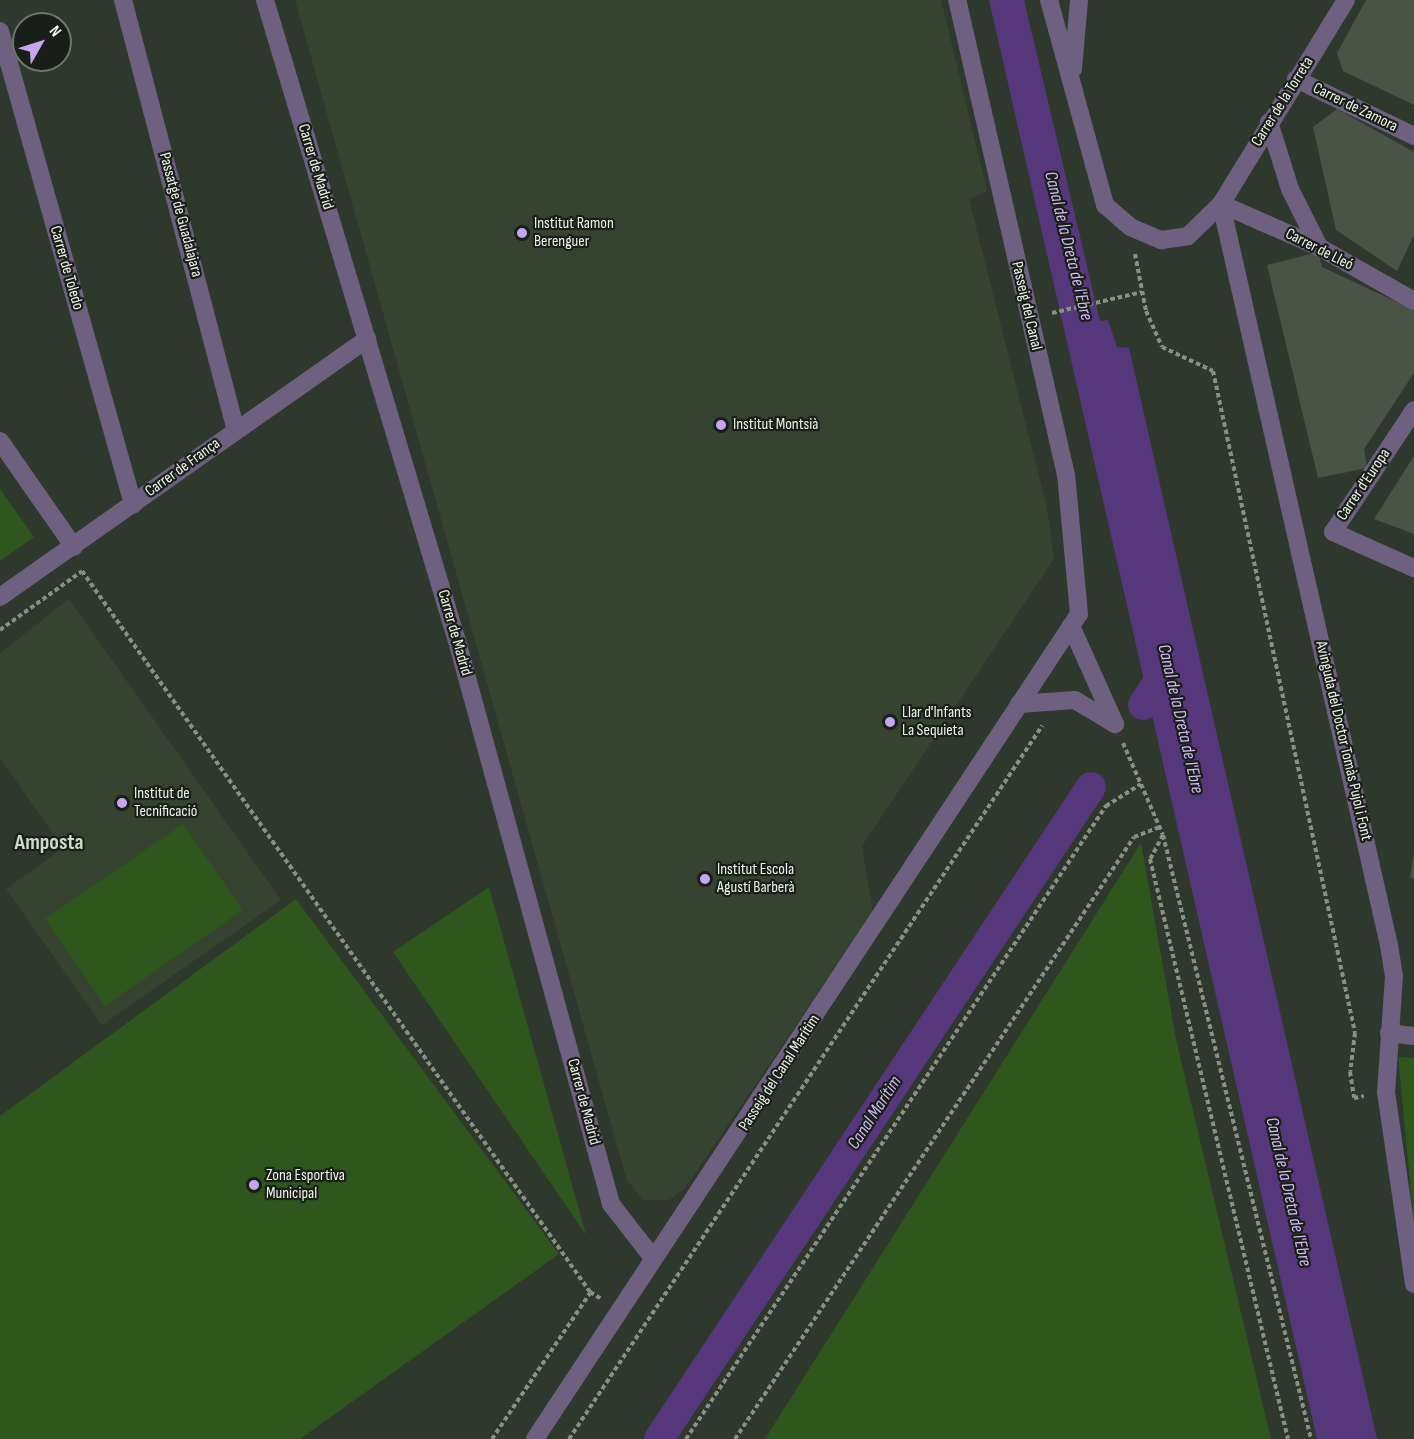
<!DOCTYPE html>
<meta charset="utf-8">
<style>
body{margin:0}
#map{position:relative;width:1414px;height:1439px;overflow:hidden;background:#2f382c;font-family:"Sofia Sans Condensed",sans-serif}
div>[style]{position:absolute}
.built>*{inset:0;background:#364331}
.green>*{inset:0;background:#2e561d}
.water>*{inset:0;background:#56377b}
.canal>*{height:30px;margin:-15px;padding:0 15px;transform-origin:15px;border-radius:15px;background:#56377b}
.building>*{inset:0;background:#495346}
.path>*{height:4px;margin-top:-2px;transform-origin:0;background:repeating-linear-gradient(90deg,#899187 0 4.5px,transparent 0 7.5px)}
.street>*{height:18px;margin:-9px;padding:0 9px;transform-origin:9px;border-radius:9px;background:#6d6080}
.dots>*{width:16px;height:16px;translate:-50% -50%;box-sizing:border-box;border:3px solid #1a1e18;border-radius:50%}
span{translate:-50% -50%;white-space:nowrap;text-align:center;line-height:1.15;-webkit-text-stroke:4.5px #1a1e18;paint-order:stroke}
.street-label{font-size:16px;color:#eef4ec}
.poi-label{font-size:16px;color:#eef4ec}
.left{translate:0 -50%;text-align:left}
.water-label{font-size:18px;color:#d3bbf7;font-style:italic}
.district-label{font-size:22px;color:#cedaca;font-weight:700}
.north{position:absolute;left:12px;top:12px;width:60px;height:60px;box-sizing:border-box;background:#1a1e18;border:2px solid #6f746d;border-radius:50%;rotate:51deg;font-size:16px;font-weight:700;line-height:24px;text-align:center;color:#eef4ec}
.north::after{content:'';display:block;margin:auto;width:21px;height:27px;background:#c5a7f1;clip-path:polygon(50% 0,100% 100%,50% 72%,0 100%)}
</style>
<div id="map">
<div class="built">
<i style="clip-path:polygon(295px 0,941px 0,987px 191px,969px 199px,1047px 508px,1054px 559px,862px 846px,873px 912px,685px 1188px,669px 1200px,644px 1200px,627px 1181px)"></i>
<i style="clip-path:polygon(69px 599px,281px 900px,102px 1025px,6px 889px,63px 848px,0 758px,0 653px)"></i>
</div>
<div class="green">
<i style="clip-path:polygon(0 489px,34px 537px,0 561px)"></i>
<i style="clip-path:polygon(183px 824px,243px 910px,105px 1006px,45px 919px)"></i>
<i style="clip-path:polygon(1141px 843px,1176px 1039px,1271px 1439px,765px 1439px)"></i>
<i style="clip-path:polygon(489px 887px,586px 1235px,393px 952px)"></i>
<i style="clip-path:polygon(296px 899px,559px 1254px,300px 1439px,0 1439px,0 1116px)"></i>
<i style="clip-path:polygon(1398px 1057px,1414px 1058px,1414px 1222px)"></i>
</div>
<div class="water">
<i style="clip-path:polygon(989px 0,1024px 0,1100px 321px,1108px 320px,1117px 347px,1129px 348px,1377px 1439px,1317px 1439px)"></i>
</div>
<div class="canal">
<i style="left:1143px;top:705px;width:46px;rotate:-57.3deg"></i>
<i style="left:659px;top:1439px;width:782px;rotate:-56.47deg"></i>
</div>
<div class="building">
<i style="clip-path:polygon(1366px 0,1414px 0,1414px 105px,1343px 71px,1337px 53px)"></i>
<i style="clip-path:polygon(1337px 109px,1414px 152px,1414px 235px,1397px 271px,1336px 230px,1313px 127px)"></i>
<i style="clip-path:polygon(1318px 252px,1322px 267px,1414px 310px,1414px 373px,1364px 449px,1367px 468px,1318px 478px,1267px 265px)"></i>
<i style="clip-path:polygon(1414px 456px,1414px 534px,1374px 519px)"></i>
<i style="clip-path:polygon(1414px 852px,1414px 879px,1410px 878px)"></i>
</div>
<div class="path">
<i style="left:1135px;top:254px;width:58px;rotate:79.1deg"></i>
<i style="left:1146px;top:311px;width:39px;rotate:66deg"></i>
<i style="left:1162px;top:347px;width:56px;rotate:25.2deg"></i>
<i style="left:1213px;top:371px;width:677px;rotate:77.89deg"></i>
<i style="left:1355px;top:1033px;width:39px;rotate:97deg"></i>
<i style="left:1350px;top:1072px;width:26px;rotate:81deg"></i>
<i style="left:1354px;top:1098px;width:10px;rotate:-11deg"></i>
<i style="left:1052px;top:313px;width:92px;rotate:-13.1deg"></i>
<i style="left:0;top:630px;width:101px;rotate:-35.7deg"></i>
<i style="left:82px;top:571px;width:882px;rotate:54.83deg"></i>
<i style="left:590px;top:1292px;width:12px;rotate:31deg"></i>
<i style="left:1123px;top:743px;width:100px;rotate:66.5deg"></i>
<i style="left:1163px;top:835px;width:622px;rotate:76.23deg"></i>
<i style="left:1163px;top:835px;width:27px;rotate:118deg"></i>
<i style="left:1150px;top:859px;width:596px;rotate:76.62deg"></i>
<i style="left:492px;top:1439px;width:176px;rotate:-56.1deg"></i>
<i style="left:569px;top:1439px;width:856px;rotate:-56.44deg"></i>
<i style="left:686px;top:1439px;width:760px;rotate:-56.44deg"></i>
<i style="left:1106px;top:806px;width:41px;rotate:-32.2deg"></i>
<i style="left:735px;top:1439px;width:722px;rotate:-56.46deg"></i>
<i style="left:1134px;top:837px;width:28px;rotate:-21deg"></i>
</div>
<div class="street">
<i style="left:123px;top:0;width:445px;rotate:75.3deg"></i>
<i style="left:265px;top:0;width:669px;rotate:73.33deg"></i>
<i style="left:457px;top:641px;width:584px;rotate:74.7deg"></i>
<i style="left:611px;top:1204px;width:68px;rotate:52.1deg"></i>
<i style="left:1049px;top:0;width:213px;rotate:74.7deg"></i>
<i style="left:1105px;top:205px;width:33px;rotate:41deg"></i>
<i style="left:1130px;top:227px;width:34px;rotate:23deg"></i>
<i style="left:1161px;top:240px;width:27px;rotate:-8deg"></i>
<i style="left:1188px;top:236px;width:46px;rotate:-44.1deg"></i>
<i style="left:1221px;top:204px;width:239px;rotate:-58.5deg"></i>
<i style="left:0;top:31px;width:492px;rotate:74.3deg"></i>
<i style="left:1073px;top:69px;width:69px;rotate:-85deg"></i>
<i style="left:1296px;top:79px;width:131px;rotate:25.8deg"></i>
<i style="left:1269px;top:122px;width:70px;rotate:72.6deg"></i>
<i style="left:1290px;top:189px;width:65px;rotate:63.4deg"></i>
<i style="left:1221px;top:204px;width:760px;rotate:77.23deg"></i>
<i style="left:1389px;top:945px;width:31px;rotate:81deg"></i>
<i style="left:1394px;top:976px;width:116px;rotate:93.9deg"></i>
<i style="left:1386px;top:1092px;width:194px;rotate:81.7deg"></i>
<i style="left:1221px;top:204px;width:107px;rotate:23.7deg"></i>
<i style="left:1319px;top:247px;width:109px;rotate:29.6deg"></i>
<i style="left:0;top:441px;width:129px;rotate:55.1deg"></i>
<i style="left:1333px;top:532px;width:146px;rotate:-56.4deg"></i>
<i style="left:1333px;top:532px;width:89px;rotate:24deg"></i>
<i style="left:0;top:597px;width:449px;rotate:-35.1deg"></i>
<i style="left:1071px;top:626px;width:107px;rotate:65.8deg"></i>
<i style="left:1019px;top:704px;width:56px;rotate:-4.1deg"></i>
<i style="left:1075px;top:700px;width:47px;rotate:31deg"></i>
<i style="left:1389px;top:1033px;width:25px;rotate:7deg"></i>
<i style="left:535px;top:1439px;width:988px;rotate:-56.6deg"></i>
<i style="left:1079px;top:614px;width:140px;rotate:-95.3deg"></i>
<i style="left:1066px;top:475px;width:487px;rotate:-102.9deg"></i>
</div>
<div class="dots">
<i style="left:522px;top:233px;background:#c5a7f1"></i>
<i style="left:721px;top:425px;background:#c5a7f1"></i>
<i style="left:890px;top:722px;background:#c5a7f1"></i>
<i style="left:122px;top:803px;background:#c5a7f1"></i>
<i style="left:705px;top:879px;background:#c5a7f1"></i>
<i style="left:254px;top:1185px;background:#c5a7f1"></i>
</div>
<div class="street-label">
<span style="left:1283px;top:102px;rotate:-58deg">Carrer de la Torreta</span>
<span style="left:1355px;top:108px;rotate:26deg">Carrer de Zamora</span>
<span style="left:315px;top:167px;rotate:73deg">Carrer de Madrid</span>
<span style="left:180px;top:215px;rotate:75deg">Passatge de Guadalajara</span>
<span style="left:1319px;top:250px;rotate:27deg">Carrer de Lleó</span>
<span style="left:66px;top:268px;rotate:74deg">Carrer de Toledo</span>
<span style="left:1026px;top:306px;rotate:77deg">Passeig del Canal</span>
<span style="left:183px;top:468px;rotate:-36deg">Carrer de França</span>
<span style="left:1364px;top:485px;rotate:-56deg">Carrer d'Europa</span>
<span style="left:454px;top:633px;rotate:74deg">Carrer de Madrid</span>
<span style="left:1343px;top:741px;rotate:77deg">Avinguda del Doctor Tomàs Pujol i Font</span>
<span style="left:780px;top:1073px;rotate:-57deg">Passeig del Canal Marítim</span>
<span style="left:583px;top:1102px;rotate:75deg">Carrer de Madrid</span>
</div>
<div class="poi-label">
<span class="left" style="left:534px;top:233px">Institut Ramon<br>Berenguer</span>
<span class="left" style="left:733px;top:425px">Institut Montsià</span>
<span class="left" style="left:902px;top:722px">Llar d'Infants<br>La Sequieta</span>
<span class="left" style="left:134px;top:803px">Institut de<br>Tecnificació</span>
<span class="left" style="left:717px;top:879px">Institut Escola<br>Agustí Barberà</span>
<span class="left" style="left:266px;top:1185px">Zona Esportiva<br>Municipal</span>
</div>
<div class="water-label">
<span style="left:1068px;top:246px;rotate:76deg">Canal de la Dreta de l'Ebre</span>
<span style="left:1180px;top:719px;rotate:77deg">Canal de la Dreta de l'Ebre</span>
<span style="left:875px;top:1113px;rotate:-57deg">Canal Marítim</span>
<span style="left:1288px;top:1192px;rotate:77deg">Canal de la Dreta de l'Ebre</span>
</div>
<div class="district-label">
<span style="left:49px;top:843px">Amposta</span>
</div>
<div class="north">N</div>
</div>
